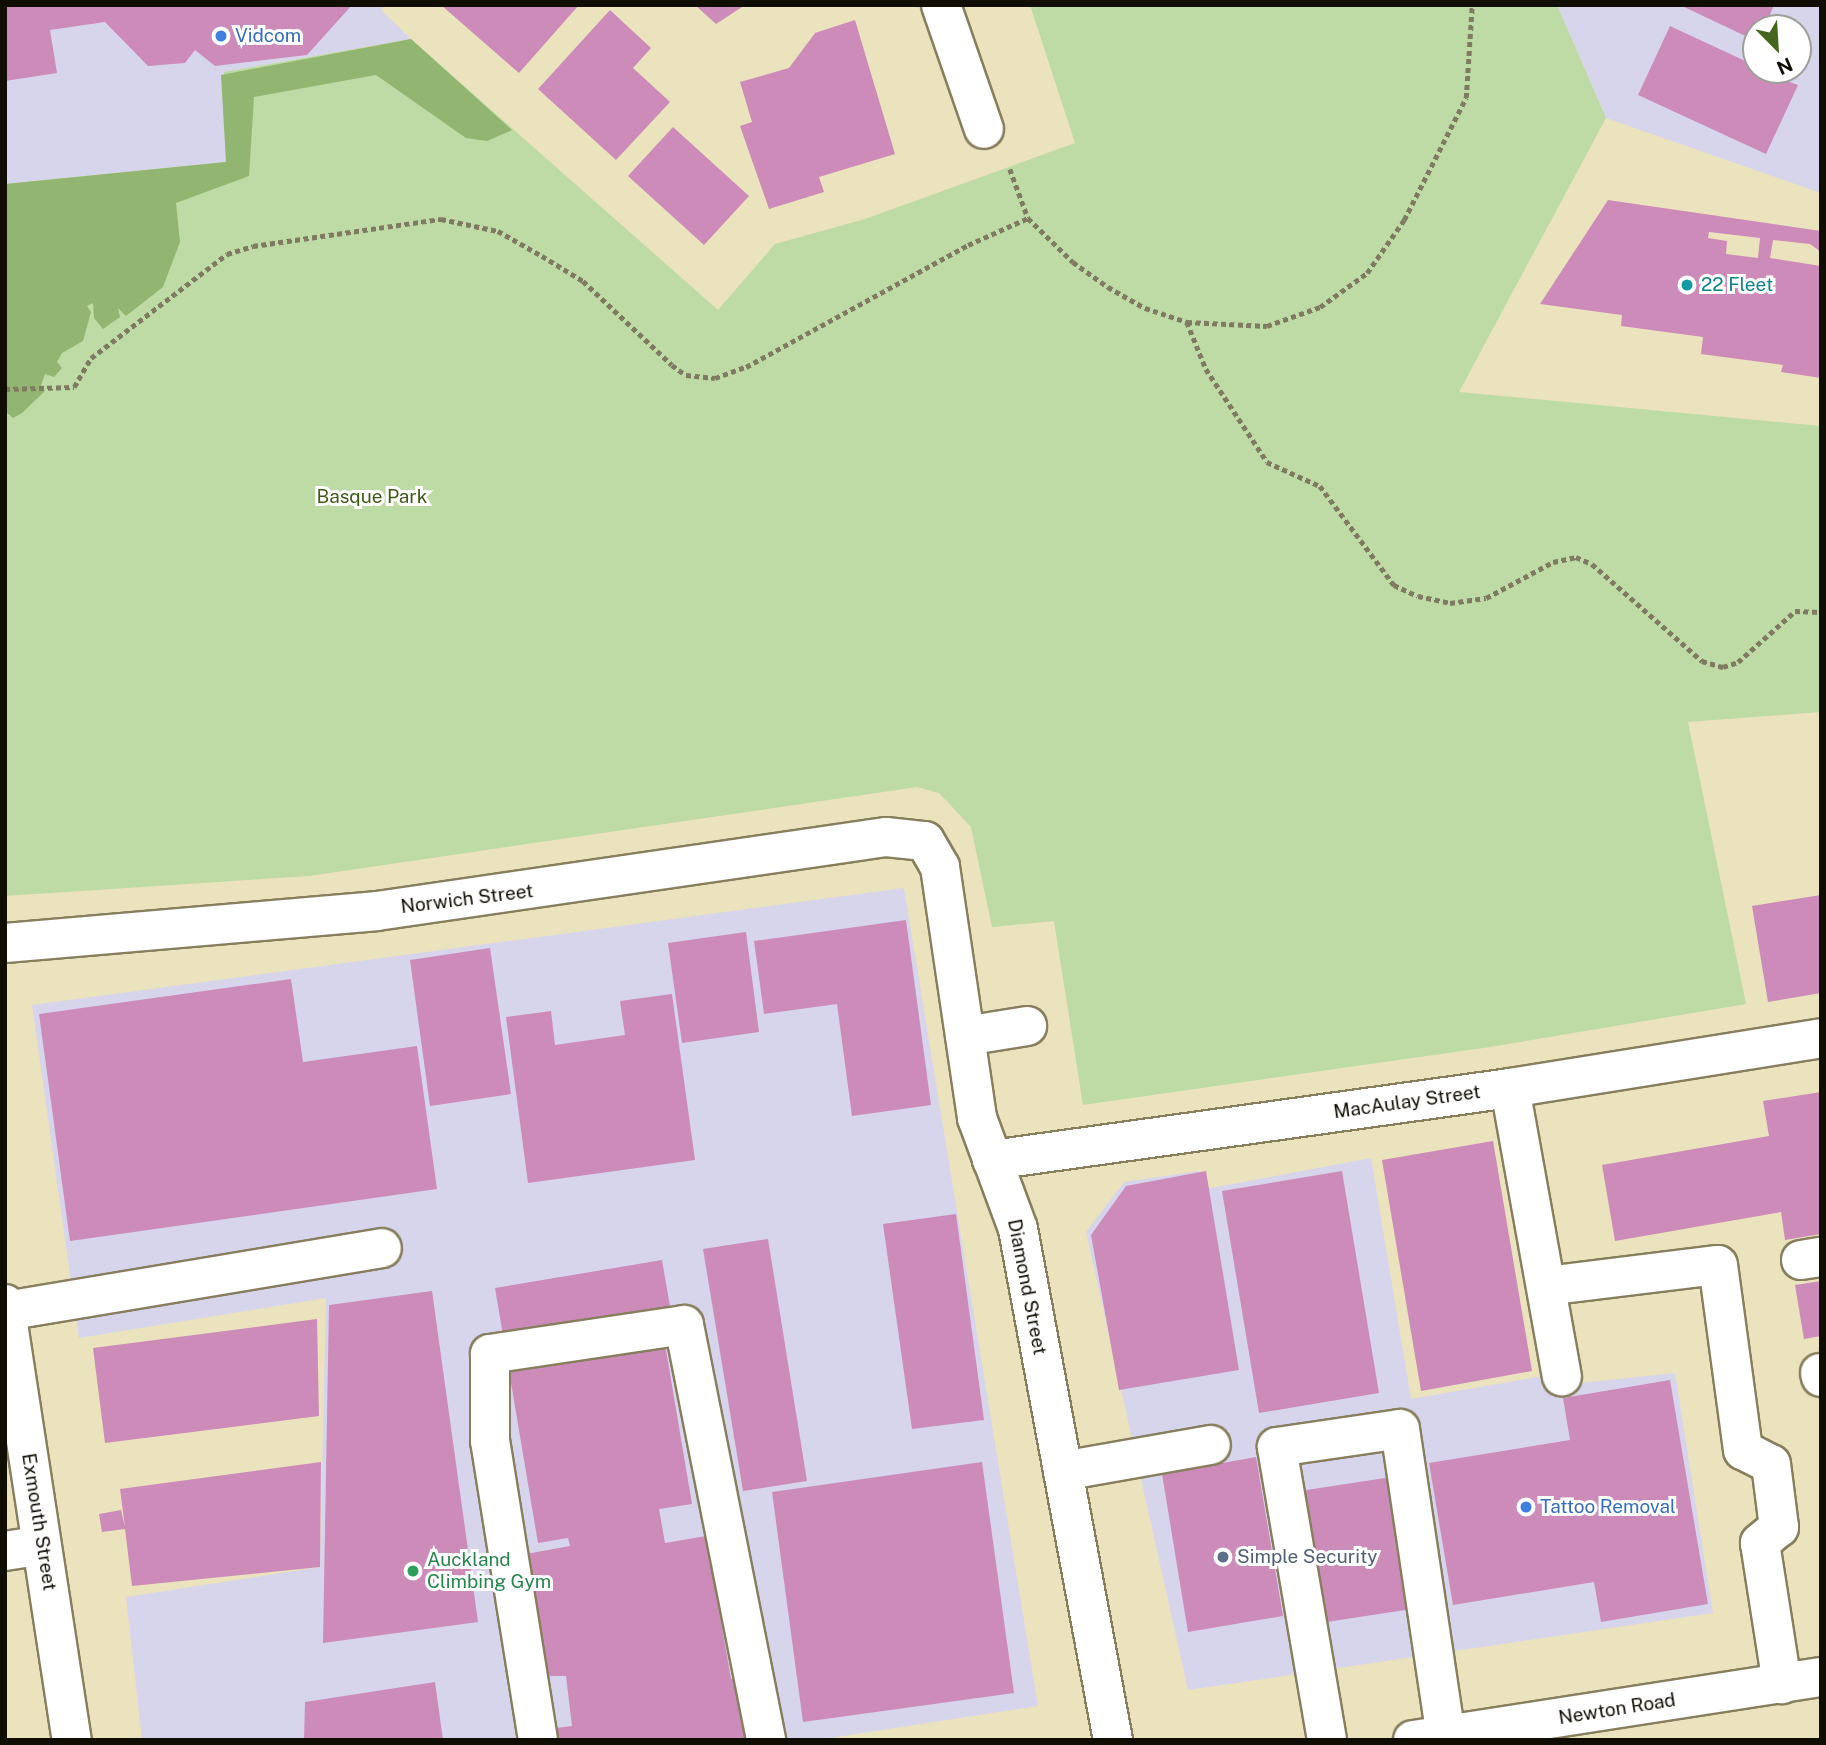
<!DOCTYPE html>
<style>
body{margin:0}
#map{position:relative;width:1826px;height:1745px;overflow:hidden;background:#ebe2be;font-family:"Public Sans",sans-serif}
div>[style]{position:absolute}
.commercial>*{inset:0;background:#d7d5eb}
.green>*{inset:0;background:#bedaa5}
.forest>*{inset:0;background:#93b572}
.building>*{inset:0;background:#cc8bb9}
.path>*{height:4.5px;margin-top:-2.25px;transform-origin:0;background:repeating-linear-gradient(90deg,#807a63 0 5px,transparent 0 8.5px)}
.roads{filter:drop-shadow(2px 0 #877e5e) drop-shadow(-2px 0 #877e5e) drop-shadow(0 2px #877e5e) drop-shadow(0 -2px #877e5e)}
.minor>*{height:38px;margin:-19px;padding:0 19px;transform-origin:19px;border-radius:19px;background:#fff}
.major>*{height:38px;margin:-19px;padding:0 19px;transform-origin:19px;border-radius:19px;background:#fff}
.dots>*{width:19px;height:19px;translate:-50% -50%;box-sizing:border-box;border:4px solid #fff;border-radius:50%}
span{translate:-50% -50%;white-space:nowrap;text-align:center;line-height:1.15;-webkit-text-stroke:6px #fff;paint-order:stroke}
.shop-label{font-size:19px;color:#366cbe}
.left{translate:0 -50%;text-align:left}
.culture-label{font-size:19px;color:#0d838f}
.park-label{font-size:19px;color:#3c5b14}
.street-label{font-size:19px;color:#100d03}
.service-label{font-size:19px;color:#4e5e75}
.leisure-label{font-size:19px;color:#27864d}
.frame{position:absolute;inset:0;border:7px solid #100d03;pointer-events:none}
.north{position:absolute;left:1742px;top:14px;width:70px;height:70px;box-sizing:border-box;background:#fff;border:2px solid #9f9e9a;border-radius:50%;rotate:156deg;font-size:19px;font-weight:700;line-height:28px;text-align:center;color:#100d03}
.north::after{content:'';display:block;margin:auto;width:24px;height:32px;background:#43651c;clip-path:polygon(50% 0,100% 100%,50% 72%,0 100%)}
</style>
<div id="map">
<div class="commercial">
<i style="clip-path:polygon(5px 5px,385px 5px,381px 10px,411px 39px,225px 72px,227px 162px,5px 184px)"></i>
<i style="clip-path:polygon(evenodd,1557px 5px,1821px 5px,1821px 193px,1606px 118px,1557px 5px,1756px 28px,1798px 28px,1798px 70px,1756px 70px,1756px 28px)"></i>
<i style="clip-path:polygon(904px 888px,1038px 1706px,817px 1740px,142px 1740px,126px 1597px,320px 1567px,326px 1298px,79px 1338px,32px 1005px)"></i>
<i style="clip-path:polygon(1371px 1158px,1411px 1399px,1555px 1374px,1561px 1385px,1675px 1373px,1713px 1613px,1188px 1690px,1086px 1232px,1124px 1182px,1198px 1171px,1206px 1189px)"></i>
</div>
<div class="green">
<i style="clip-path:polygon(1030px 5px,1557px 5px,1606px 118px,1459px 392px,1821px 426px,1821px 712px,1688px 722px,1746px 1004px,1490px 1047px,1083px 1105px,1054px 921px,992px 927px,971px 827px,939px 793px,917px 787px,309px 876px,5px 896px,5px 184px,226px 162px,224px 72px,411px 39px,718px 310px,775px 244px,865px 219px,1075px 143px)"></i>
</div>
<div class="forest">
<i style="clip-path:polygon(411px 39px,512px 130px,487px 141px,466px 138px,376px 75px,254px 97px,249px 176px,176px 203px,180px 242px,163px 287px,126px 316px,118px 308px,120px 317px,103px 329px,94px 318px,93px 303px,87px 306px,91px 312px,83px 341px,62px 353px,57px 362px,62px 368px,54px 377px,45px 374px,41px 385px,45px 391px,22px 413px,13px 418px,5px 411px,5px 184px,226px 162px,221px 75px)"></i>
</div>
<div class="building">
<i style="clip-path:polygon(5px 5px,352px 5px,307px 55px,215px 66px,195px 50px,185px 63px,148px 66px,105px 22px,50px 30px,57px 73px,5px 81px)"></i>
<i style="clip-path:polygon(441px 5px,579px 5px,519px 73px)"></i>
<i style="clip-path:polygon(695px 5px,745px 5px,716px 24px)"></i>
<i style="clip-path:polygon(1680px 5px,1774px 5px,1764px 28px,1756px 28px,1756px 41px)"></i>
<i style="clip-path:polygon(610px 10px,651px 48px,633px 68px,670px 102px,616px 160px,538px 89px)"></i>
<i style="clip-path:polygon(855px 20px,895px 154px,819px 177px,824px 192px,769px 209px,740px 126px,752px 122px,740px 82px,789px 68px,815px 33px)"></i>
<i style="clip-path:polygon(1670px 26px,1756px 66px,1756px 70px,1798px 85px,1766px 154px,1638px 95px)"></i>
<i style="clip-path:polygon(673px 127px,749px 196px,704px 245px,628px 176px)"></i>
<i style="clip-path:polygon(evenodd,1608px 200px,1821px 231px,1821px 252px,1810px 244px,1773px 240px,1770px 258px,1821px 266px,1821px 378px,1781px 372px,1783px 365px,1701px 354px,1703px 337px,1621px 326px,1622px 315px,1540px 304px,1608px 200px,1709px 232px,1760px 238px,1758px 258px,1726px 254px,1727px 241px,1708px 238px,1709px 232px)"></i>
<i style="clip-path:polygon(1821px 895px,1821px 993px,1768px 1002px,1752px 906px)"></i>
<i style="clip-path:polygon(906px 920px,931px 1105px,852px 1116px,837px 1004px,764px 1014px,754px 941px)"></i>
<i style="clip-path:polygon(746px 932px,759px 1032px,682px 1043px,668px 943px)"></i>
<i style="clip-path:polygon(490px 948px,511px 1094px,430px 1106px,410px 960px)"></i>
<i style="clip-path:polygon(291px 979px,303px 1062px,417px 1046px,437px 1189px,70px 1241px,39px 1014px)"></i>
<i style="clip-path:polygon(672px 994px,695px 1160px,528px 1183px,506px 1017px,551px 1011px,555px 1045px,625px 1035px,620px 1001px)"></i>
<i style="clip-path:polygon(1821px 1092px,1821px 1234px,1785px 1240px,1781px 1212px,1615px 1241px,1602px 1165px,1769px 1136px,1763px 1101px)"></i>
<i style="clip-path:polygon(1493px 1141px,1532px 1371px,1421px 1391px,1382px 1160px)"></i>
<i style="clip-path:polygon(1206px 1171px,1239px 1370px,1119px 1390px,1091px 1235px,1126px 1186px)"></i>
<i style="clip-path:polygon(1342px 1171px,1379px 1393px,1259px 1413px,1222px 1191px)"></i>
<i style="clip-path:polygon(956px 1214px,984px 1420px,912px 1429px,883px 1224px)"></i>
<i style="clip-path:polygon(768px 1239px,807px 1481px,743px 1491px,703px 1249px)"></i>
<i style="clip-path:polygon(662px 1260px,676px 1341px,665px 1344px,692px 1504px,659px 1509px,665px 1543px,706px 1536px,731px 1679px,741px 1678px,783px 1740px,524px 1740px,523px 1732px,572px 1726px,566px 1676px,546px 1676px,526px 1554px,570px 1546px,568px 1538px,538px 1543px,495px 1288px)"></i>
<i style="clip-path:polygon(1821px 1281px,1821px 1336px,1804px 1339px,1795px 1285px)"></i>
<i style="clip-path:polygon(432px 1291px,478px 1622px,323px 1643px,329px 1305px)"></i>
<i style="clip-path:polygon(317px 1319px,319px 1416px,105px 1443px,93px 1348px)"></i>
<i style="clip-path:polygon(1670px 1380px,1708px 1604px,1601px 1622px,1594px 1582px,1453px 1605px,1429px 1463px,1570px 1440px,1563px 1398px)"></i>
<i style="clip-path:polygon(1256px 1457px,1283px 1616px,1188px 1632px,1162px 1474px)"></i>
<i style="clip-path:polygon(321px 1462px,320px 1567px,132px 1586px,125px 1529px,102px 1532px,99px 1514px,121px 1510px,125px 1527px,120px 1489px)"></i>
<i style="clip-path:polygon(982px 1462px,1014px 1693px,803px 1722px,772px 1492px)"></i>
<i style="clip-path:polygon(1398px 1476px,1418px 1608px,1320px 1623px,1300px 1491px)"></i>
<i style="clip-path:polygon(435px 1682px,443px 1740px,304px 1740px,305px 1702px)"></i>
</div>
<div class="path">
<i style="left:1010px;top:169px;width:52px;rotate:69.8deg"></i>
<i style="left:1028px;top:218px;width:63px;rotate:44.4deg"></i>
<i style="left:1073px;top:262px;width:43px;rotate:35.5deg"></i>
<i style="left:1108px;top:287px;width:43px;rotate:29.6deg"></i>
<i style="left:1145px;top:308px;width:44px;rotate:18.4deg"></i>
<i style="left:1187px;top:322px;width:80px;rotate:2.9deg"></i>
<i style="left:1267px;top:326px;width:56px;rotate:-19.7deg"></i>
<i style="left:1320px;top:307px;width:58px;rotate:-35.9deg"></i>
<i style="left:1367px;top:273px;width:65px;rotate:-55.1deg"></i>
<i style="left:1404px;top:220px;width:137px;rotate:-63.1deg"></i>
<i style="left:1466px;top:98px;width:93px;rotate:-86.3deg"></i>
<i style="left:1187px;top:322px;width:51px;rotate:68deg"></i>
<i style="left:1206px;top:369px;width:111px;rotate:56.7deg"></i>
<i style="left:1267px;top:462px;width:58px;rotate:24.4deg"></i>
<i style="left:1320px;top:486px;width:124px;rotate:53.2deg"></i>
<i style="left:1394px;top:585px;width:26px;rotate:25deg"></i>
<i style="left:1418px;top:596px;width:33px;rotate:12deg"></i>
<i style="left:1450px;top:603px;width:36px;rotate:-8deg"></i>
<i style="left:1486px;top:598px;width:76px;rotate:-28.2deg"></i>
<i style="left:1553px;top:562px;width:24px;rotate:-12deg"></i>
<i style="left:1576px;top:557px;width:17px;rotate:24deg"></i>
<i style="left:1592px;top:564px;width:147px;rotate:41.4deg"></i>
<i style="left:1702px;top:661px;width:22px;rotate:16deg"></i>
<i style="left:1723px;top:667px;width:16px;rotate:-18deg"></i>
<i style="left:1738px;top:662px;width:76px;rotate:-41.8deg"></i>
<i style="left:1795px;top:611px;width:26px;rotate:2deg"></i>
<i style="left:5px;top:389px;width:69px;rotate:-1.7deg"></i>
<i style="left:74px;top:387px;width:34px;rotate:-60deg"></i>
<i style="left:91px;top:358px;width:171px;rotate:-37.4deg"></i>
<i style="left:227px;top:254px;width:27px;rotate:-17deg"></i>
<i style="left:253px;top:246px;width:190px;rotate:-8.2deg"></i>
<i style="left:441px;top:219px;width:58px;rotate:11.9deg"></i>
<i style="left:498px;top:231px;width:51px;rotate:29.6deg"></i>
<i style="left:542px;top:256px;width:48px;rotate:31.4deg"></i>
<i style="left:583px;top:281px;width:122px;rotate:43.3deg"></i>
<i style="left:672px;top:365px;width:17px;rotate:36deg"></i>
<i style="left:686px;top:375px;width:29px;rotate:6deg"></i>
<i style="left:715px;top:378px;width:33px;rotate:-20deg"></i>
<i style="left:746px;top:367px;width:253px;rotate:-28.8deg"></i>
<i style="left:968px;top:245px;width:66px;rotate:-24.2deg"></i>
</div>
<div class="roads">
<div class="minor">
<i style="left:941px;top:5px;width:131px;rotate:70.9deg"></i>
<i style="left:5px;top:943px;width:373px;rotate:-4.9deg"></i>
<i style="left:377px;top:911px;width:514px;rotate:-8.27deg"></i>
<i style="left:886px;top:837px;width:39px;rotate:6deg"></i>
<i style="left:925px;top:841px;width:30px;rotate:60deg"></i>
<i style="left:940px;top:867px;width:254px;rotate:81.6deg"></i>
<i style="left:977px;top:1118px;width:118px;rotate:69.7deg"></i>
<i style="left:1018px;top:1229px;width:520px;rotate:79.47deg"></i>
<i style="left:965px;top:1036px;width:63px;rotate:-9.2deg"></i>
<i style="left:1510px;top:1088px;width:293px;rotate:79.8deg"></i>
<i style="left:992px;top:1160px;width:523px;rotate:-7.91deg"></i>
<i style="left:1510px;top:1088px;width:315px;rotate:-9.1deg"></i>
<i style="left:1801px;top:1260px;width:20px;rotate:-9deg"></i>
<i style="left:1546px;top:1286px;width:173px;rotate:-7deg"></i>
<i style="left:1718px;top:1265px;width:187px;rotate:82.3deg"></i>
<i style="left:1743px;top:1450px;width:31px;rotate:27deg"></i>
<i style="left:1771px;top:1464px;width:64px;rotate:82.8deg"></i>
<i style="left:1779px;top:1527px;width:25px;rotate:140deg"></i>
<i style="left:1760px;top:1543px;width:143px;rotate:81.1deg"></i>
<i style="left:5px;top:1304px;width:441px;rotate:81.3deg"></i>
<i style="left:6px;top:1311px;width:381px;rotate:-9.5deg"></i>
<i style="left:1820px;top:1373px;width:4px;rotate:76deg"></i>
<i style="left:1063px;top:1471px;width:150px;rotate:-10deg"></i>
<i style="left:5px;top:1551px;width:37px;rotate:-9deg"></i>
<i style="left:538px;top:1740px;width:303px;rotate:-99.1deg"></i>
<i style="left:490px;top:1441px;width:87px;rotate:-90deg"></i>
<i style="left:490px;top:1354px;width:196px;rotate:-8.5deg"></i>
<i style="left:684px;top:1325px;width:423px;rotate:78.8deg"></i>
<i style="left:1327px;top:1740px;width:297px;rotate:-99.7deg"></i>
<i style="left:1277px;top:1447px;width:124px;rotate:-8.3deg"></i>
<i style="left:1400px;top:1429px;width:309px;rotate:81.5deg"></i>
</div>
<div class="major">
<i style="left:1413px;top:1740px;width:413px;rotate:-8.8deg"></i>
</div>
</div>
<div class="dots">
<i style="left:221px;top:36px;background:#3f7fe0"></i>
<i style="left:1687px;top:285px;background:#0f9aa8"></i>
<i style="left:1526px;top:1507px;background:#3f7fe0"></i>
<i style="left:1223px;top:1557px;background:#5c6f8a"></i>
<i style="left:413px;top:1571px;background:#2e9e5b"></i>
</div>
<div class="shop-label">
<span class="left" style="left:235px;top:36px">Vidcom</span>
<span class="left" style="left:1540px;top:1507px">Tattoo Removal</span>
</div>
<div class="culture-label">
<span class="left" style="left:1701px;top:285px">22 Fleet</span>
</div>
<div class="park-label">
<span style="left:372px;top:497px">Basque Park</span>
</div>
<div class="street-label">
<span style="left:467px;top:899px;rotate:-7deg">Norwich Street</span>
<span style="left:1407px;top:1102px;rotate:-8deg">MacAulay Street</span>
<span style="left:1027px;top:1287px;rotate:79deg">Diamond Street</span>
<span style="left:39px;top:1522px;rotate:81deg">Exmouth Street</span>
<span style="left:1617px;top:1709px;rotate:-9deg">Newton Road</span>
</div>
<div class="service-label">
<span class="left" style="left:1237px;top:1557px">Simple Security</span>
</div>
<div class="leisure-label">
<span class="left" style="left:427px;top:1571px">Auckland<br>Climbing Gym</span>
</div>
<div class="frame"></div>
<div class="north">N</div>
</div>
